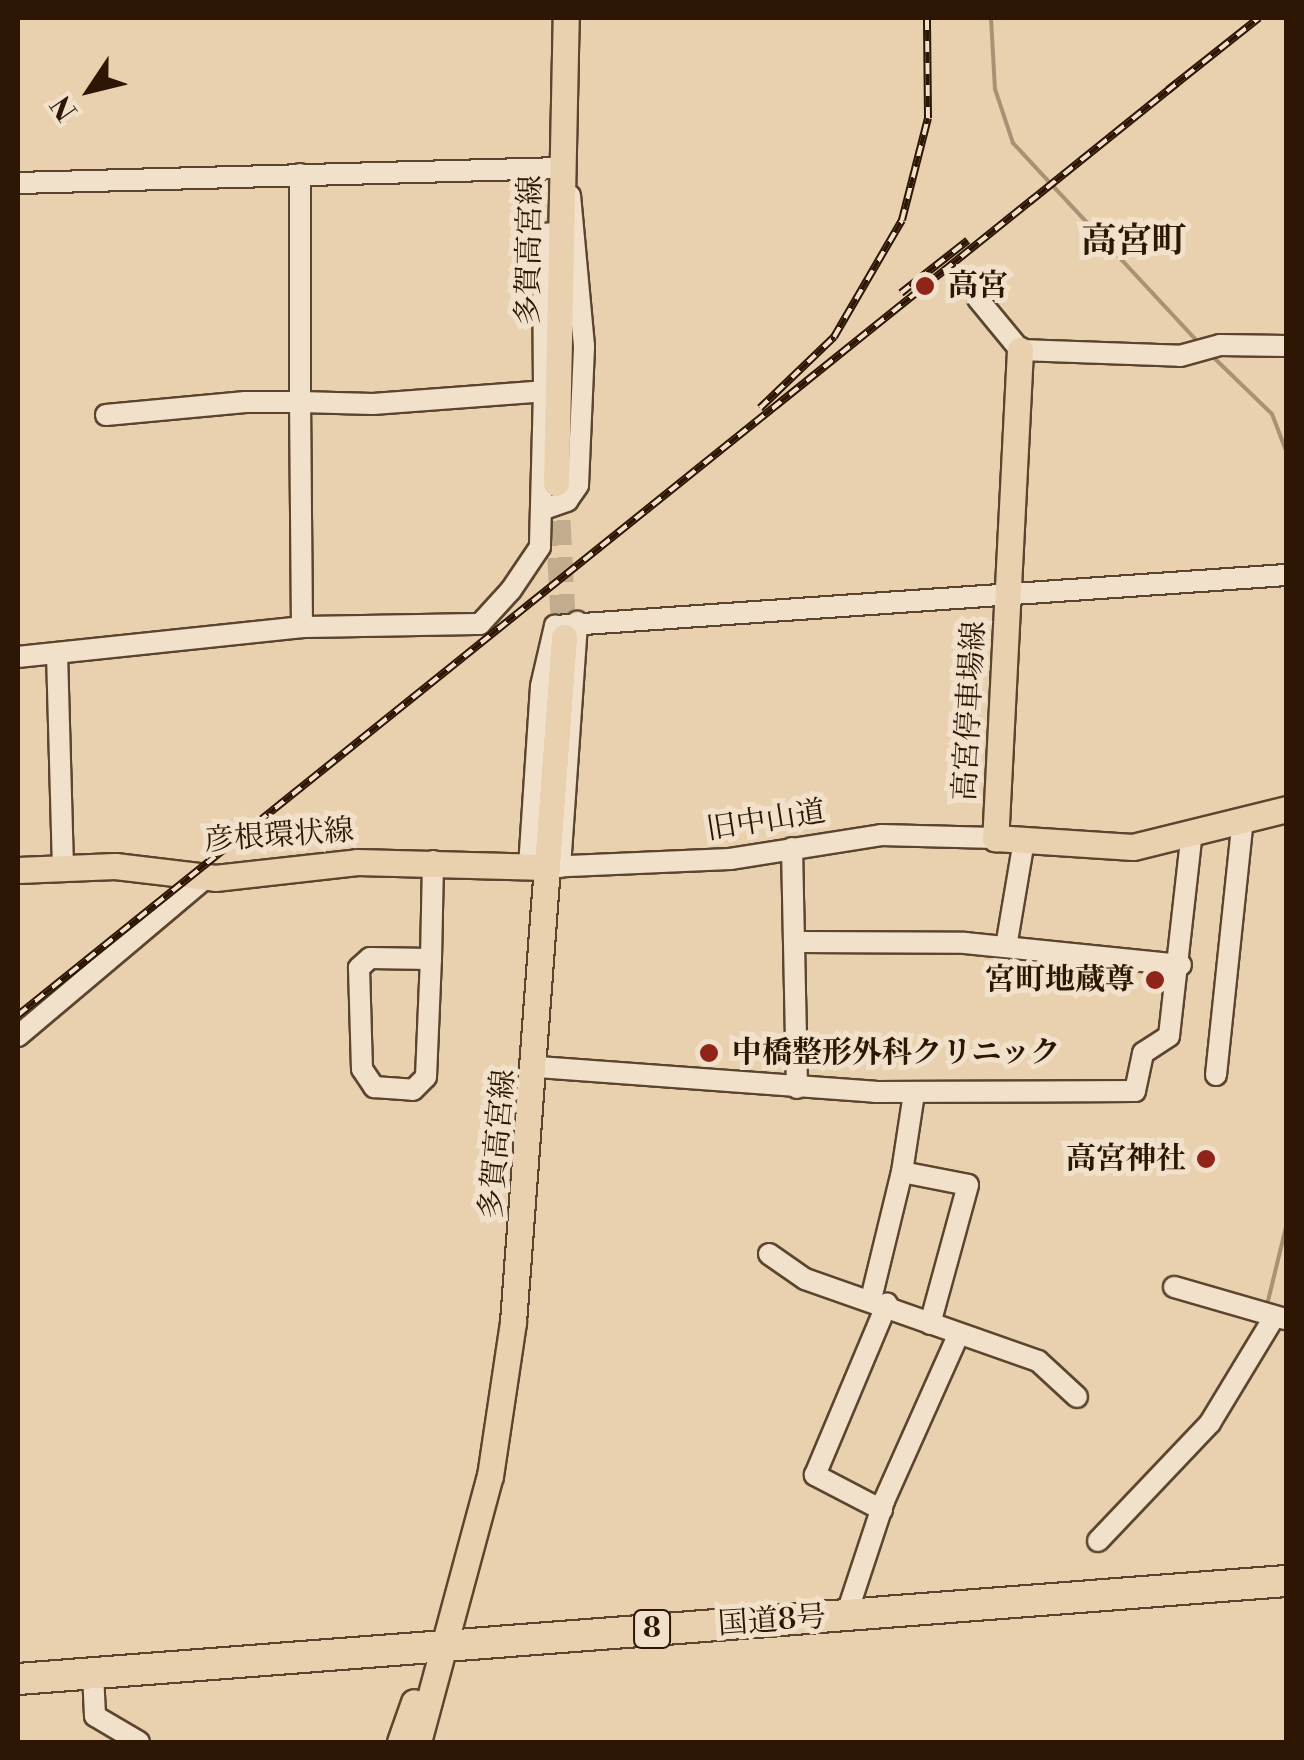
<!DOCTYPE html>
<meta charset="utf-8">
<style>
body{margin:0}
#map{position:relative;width:1304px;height:1760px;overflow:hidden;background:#e9d1af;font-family:"Libre Bodoni","Noto Serif JP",serif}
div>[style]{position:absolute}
.stream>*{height:4px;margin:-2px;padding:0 2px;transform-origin:2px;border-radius:2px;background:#a99175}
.major-tunnel>*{height:25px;margin-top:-12.5px;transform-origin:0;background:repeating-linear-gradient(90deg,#c3ac8d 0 25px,transparent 0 37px)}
.roads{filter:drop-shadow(2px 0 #5c452e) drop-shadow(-2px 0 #5c452e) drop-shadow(0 2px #5c452e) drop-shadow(0 -2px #5c452e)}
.minor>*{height:20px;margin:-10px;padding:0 10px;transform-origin:10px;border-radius:10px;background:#f1e1cb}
.major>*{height:25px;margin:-12.5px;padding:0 12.5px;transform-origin:12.5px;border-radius:12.5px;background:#e9d1af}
.highway>*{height:30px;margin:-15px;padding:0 15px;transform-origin:15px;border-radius:15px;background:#e9d1af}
.rail>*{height:8px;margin-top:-4px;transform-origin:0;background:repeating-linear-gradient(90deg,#f1e1cb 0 11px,#2d1603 0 22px);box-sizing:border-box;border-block:2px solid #2d1603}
.dots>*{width:28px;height:28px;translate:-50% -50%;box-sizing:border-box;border:5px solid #f1e1cb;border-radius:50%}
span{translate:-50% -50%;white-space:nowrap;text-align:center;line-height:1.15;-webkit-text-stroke:10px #f1e1cb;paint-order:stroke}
.shield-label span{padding:2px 8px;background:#f1e1cb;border:2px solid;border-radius:8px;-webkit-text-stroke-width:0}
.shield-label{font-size:28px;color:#2d1603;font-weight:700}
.street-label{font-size:30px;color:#2d1603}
.poi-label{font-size:30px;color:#2d1603;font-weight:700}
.left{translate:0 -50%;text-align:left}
.right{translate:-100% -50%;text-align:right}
.quarter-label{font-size:35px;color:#2d1603;font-weight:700}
.frame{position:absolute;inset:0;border:20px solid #2d1603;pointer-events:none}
.north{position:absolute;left:40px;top:40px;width:100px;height:100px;-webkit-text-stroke:8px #f1e1cb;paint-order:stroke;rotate:235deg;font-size:28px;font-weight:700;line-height:40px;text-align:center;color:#2d1603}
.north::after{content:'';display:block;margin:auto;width:35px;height:45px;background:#2d1603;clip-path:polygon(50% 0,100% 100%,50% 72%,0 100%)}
</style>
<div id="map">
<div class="stream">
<i style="left:991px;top:18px;width:71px;rotate:86.8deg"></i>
<i style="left:995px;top:89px;width:57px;rotate:71.6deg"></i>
<i style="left:1013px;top:143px;width:275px;rotate:47.1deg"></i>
<i style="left:1210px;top:354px;width:86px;rotate:44.1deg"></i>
<i style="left:1272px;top:414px;width:39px;rotate:69deg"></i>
<i style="left:1267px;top:1305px;width:80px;rotate:-76.3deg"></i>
</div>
<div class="major-tunnel">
<i style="left:556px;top:483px;width:154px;rotate:87deg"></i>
</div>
<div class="roads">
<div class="minor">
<i style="left:18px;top:183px;width:545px;rotate:-1.58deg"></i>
<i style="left:978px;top:299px;width:66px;rotate:50.5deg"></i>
<i style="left:1020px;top:350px;width:160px;rotate:2.1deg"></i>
<i style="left:1180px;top:356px;width:41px;rotate:-15.4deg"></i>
<i style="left:1220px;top:345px;width:66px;rotate:0.9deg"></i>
<i style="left:544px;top:391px;width:157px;rotate:-90.4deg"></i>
<i style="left:543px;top:234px;width:21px;rotate:-5deg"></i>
<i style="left:106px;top:415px;width:140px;rotate:-5.3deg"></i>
<i style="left:245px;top:402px;width:55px"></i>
<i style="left:300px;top:402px;width:73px;rotate:1.6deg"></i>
<i style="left:373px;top:404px;width:171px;rotate:-4.3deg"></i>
<i style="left:544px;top:391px;width:156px;rotate:91.5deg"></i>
<i style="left:540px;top:547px;width:52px;rotate:124deg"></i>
<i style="left:511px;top:590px;width:46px;rotate:132.4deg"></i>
<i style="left:480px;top:624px;width:178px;rotate:179deg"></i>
<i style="left:302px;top:627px;width:225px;rotate:-90.5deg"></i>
<i style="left:300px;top:402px;width:228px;rotate:-90deg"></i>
<i style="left:541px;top:510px;width:28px;rotate:-19deg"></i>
<i style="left:567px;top:501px;width:19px;rotate:-55deg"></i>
<i style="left:578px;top:485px;width:139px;rotate:-87.5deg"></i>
<i style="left:584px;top:346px;width:151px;rotate:-95.3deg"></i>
<i style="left:57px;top:653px;width:213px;rotate:88.4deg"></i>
<i style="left:18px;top:657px;width:286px;rotate:-6deg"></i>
<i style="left:792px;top:848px;width:240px;rotate:88.8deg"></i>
<i style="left:529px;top:867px;width:181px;rotate:-86.2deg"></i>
<i style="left:541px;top:686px;width:62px;rotate:-76.9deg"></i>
<i style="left:555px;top:626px;width:733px;rotate:-3.99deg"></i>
<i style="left:546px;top:867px;width:184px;rotate:-2.5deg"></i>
<i style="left:730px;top:859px;width:153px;rotate:-9deg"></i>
<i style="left:881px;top:835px;width:114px;rotate:1.5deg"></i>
<i style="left:560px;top:867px;width:246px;rotate:-86deg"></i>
<i style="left:800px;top:942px;width:165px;rotate:0.3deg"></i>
<i style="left:965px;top:943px;width:217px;rotate:5.8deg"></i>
<i style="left:1006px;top:947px;width:108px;rotate:-80.4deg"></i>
<i style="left:431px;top:959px;width:61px;rotate:-179.1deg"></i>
<i style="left:370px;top:958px;width:15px;rotate:138deg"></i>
<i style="left:359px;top:968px;width:101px;rotate:88.3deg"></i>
<i style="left:362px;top:1069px;width:22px;rotate:56deg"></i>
<i style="left:374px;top:1087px;width:39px;rotate:4deg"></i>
<i style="left:413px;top:1090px;width:18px;rotate:-45deg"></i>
<i style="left:426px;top:1077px;width:118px;rotate:-87.6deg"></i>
<i style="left:431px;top:959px;width:98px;rotate:-88.8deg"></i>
<i style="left:18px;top:1036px;width:247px;rotate:-40.1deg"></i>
<i style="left:538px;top:1067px;width:338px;rotate:4.2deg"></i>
<i style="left:875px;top:1092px;width:260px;rotate:-0.2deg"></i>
<i style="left:1135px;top:1091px;width:39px;rotate:-78deg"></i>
<i style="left:1143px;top:1053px;width:31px;rotate:-33deg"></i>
<i style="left:1169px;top:1036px;width:205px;rotate:-83.6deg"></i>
<i style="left:1216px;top:1075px;width:258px;rotate:-84deg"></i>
<i style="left:902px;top:1172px;width:79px;rotate:-81.3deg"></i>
<i style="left:769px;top:1254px;width:44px;rotate:34.8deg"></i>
<i style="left:805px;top:1279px;width:247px;rotate:19.4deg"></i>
<i style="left:1038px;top:1361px;width:53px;rotate:42.7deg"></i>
<i style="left:1174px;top:1287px;width:116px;rotate:16.1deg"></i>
<i style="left:871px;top:1299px;width:131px;rotate:-76.3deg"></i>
<i style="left:902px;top:1172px;width:67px;rotate:11.1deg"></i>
<i style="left:968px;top:1185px;width:144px;rotate:105.3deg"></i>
<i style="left:882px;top:1510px;width:76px;rotate:-152.4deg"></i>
<i style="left:815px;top:1475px;width:186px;rotate:-67.2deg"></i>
<i style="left:1098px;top:1541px;width:163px;rotate:-46.5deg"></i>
<i style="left:1210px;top:1423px;width:122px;rotate:-58.8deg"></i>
<i style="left:846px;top:1616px;width:121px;rotate:-71.7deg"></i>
<i style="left:884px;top:1501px;width:179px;rotate:-65.9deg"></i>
<i style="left:93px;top:1673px;width:43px;rotate:87.3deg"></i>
<i style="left:95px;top:1716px;width:51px;rotate:30.6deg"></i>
</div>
<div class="major">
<i style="left:1020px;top:350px;width:489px;rotate:92.9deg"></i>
<i style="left:995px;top:838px;width:138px;rotate:3.7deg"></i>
<i style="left:1133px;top:847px;width:158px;rotate:-13.9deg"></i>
<i style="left:556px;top:483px;width:465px;rotate:-88.8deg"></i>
<i style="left:18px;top:870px;width:97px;rotate:-2.4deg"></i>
<i style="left:115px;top:866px;width:101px;rotate:6.8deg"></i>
<i style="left:215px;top:878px;width:143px;rotate:-6.4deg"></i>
<i style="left:357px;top:862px;width:189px;rotate:1.5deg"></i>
<i style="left:400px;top:1742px;width:42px;rotate:-70.7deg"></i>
<i style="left:418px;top:1742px;width:276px;rotate:-74.9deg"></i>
<i style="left:490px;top:1476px;width:156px;rotate:-81.5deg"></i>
<i style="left:513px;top:1322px;width:687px;rotate:-85.74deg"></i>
</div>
<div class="highway">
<i style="left:18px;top:1679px;width:1272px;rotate:-4.42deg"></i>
</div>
</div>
<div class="rail">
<i style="left:1168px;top:90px;width:116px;rotate:-38.4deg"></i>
<i style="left:901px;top:293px;width:85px;rotate:-38.3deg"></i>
<i style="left:760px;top:408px;width:103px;rotate:-43.8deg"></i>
<i style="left:834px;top:337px;width:135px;rotate:-59.8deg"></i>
<i style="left:902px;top:220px;width:105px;rotate:-75.7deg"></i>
<i style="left:928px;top:118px;width:100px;rotate:-90.6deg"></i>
<i style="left:18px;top:1015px;width:1487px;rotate:-38.8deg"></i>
</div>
<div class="dots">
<i style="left:925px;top:286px;background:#8f2418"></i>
<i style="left:1155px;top:980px;background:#8f2418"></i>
<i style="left:709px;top:1053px;background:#8f2418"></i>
<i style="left:1206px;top:1159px;background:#8f2418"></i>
</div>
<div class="shield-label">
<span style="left:652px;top:1629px">8</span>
</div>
<div class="street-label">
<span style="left:530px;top:250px;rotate:-89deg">多賀高宮線</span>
<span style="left:970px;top:711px;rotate:-87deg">高宮停車場線</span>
<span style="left:766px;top:821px;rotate:-9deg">旧中山道</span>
<span style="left:279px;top:836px;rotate:-4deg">彦根環状線</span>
<span style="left:498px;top:1144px;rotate:-85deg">多賀高宮線</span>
<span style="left:772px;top:1621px;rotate:-4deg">国道8号</span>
</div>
<div class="poi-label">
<span class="left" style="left:948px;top:286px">高宮</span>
<span class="right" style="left:1135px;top:980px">宮町地蔵尊</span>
<span class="left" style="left:732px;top:1053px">中橋整形外科クリニック</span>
<span class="right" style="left:1186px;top:1159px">高宮神社</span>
</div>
<div class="quarter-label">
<span style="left:1134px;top:242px">高宮町</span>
</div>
<div class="frame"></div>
<div class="north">N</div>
</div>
